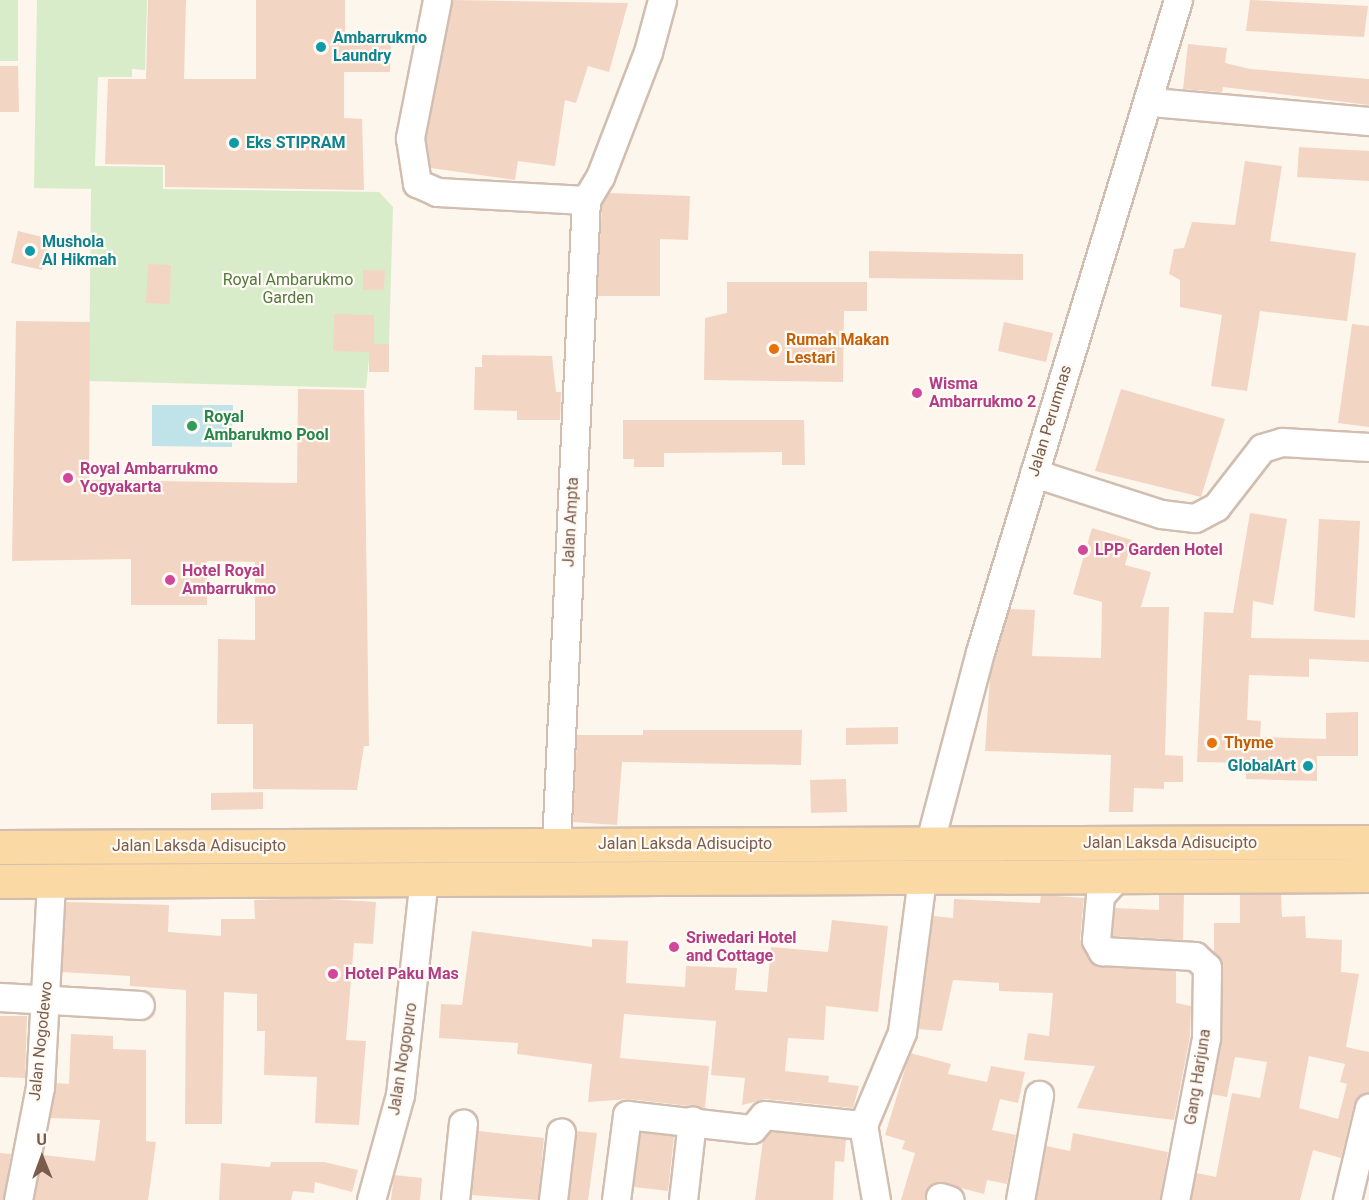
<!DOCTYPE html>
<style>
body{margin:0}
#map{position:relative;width:1369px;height:1200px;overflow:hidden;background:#fdf6ec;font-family:Roboto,sans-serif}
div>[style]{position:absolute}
.green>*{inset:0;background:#d8ecc9}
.water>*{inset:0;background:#bfe3e8}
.building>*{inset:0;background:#f3d5c3}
.roads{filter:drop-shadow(2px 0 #d1beb0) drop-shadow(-2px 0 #d1beb0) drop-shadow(0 2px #d1beb0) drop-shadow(0 -2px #d1beb0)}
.minor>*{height:27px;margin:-13.5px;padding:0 13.5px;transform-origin:13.5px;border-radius:13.5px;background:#fff}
.major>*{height:33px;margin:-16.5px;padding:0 16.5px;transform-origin:16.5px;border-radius:16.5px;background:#fbd9a5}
.dots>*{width:16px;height:16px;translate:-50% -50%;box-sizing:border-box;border:3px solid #fffaf3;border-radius:50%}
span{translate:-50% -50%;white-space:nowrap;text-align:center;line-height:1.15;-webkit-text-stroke:4.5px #fffaf3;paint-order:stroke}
.culture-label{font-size:16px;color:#0d838f;font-weight:700}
.left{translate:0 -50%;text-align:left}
.right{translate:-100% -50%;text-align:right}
.park-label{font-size:16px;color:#537a41}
.food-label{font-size:16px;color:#c56008;font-weight:700}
.hotel-label{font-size:16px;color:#b23c85;font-weight:700}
.leisure-label{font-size:16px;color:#27864d;font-weight:700}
.street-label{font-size:16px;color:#7a5c4d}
.north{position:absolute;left:12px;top:1128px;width:60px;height:60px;-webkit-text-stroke:4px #fffaf3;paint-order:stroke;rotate:359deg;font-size:16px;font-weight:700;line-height:24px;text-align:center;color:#7a5c4d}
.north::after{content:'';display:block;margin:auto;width:21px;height:27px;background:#7a5c4d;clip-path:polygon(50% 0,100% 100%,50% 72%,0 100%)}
</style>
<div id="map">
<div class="green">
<i style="clip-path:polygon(0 0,18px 0,18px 61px,0 61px)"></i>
<i style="clip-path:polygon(37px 0,147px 0,145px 70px,132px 69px,132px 77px,98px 77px,95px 166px,163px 167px,163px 189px,379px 192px,393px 207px,389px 344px,378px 344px,377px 359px,369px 359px,366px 388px,89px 381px,91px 189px,34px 188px)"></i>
</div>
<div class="water">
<i style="clip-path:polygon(152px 405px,233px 405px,232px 447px,152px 446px)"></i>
</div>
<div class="building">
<i style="clip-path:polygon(148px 0,186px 0,184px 79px,256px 79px,256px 0,345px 0,345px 44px,391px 43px,390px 72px,344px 72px,344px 118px,362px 119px,364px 190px,165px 187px,165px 165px,105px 164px,108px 79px,146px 79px)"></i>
<i style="clip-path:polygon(452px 0,628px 3px,609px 72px,588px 66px,576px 103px,565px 100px,555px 166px,518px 161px,515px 180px,431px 168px,426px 138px)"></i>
<i style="clip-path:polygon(1250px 0,1368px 6px,1364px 37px,1246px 31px)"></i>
<i style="clip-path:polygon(1188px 44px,1227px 48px,1225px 63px,1250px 69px,1369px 79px,1369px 105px,1223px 87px,1222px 92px,1183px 89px)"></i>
<i style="clip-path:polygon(0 66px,18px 66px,19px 112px,0 112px)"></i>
<i style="clip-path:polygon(1299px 147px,1369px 151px,1369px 181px,1297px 177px)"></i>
<i style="clip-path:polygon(1245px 161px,1282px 166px,1270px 241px,1356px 253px,1347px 321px,1260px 311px,1247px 391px,1211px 386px,1222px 315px,1180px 307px,1180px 280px,1169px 274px,1174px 249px,1184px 248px,1192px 222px,1235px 225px)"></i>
<i style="clip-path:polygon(609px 193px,690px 196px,688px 240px,660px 239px,660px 296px,597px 296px,602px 205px)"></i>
<i style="clip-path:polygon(18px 231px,50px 239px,42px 270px,11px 263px)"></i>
<i style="clip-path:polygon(869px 251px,1023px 254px,1023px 280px,869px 278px)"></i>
<i style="clip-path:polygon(148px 264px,171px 265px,170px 304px,146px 303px)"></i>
<i style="clip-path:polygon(363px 270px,385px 270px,384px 290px,363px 290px)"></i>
<i style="clip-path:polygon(727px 282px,867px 282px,867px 311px,844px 311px,843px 382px,704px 380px,705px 318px,727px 313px)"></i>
<i style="clip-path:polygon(334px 314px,374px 315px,374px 344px,389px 344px,389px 372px,369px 372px,369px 352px,333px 351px)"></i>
<i style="clip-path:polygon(16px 321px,90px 322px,89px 480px,297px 483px,298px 389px,364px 390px,369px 746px,364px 746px,357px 790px,253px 789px,253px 724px,217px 724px,218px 639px,255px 640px,255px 562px,207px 561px,207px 605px,131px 605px,131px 559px,12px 561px)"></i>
<i style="clip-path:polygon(1004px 322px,1053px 333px,1046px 362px,998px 351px)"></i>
<i style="clip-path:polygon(1352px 324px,1369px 326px,1369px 427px,1338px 423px)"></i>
<i style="clip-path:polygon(482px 355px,552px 356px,556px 392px,561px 392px,560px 420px,517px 420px,517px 411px,474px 410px,475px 367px,482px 367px)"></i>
<i style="clip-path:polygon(1121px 389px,1225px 419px,1201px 497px,1095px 471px)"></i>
<i style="clip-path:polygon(623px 420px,804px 420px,805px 465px,782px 465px,782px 452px,664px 453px,664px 467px,634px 467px,634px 459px,623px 459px)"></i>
<i style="clip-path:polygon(1250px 513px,1287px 519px,1273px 605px,1253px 601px,1251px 638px,1369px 640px,1369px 662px,1309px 659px,1309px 677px,1249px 675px,1247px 720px,1261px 721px,1260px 737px,1326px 739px,1326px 713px,1358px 712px,1358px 756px,1317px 756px,1317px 781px,1246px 779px,1246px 763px,1197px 762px,1204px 612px,1233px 613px)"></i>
<i style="clip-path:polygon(1319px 519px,1360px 521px,1355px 618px,1314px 611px)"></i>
<i style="clip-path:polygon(1092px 528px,1132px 540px,1125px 565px,1151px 572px,1141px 607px,1169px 607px,1165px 755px,1183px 756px,1183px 782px,1164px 782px,1164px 789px,1134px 788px,1133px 812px,1109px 812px,1111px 755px,985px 751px,990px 676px,1010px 609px,1035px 610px,1032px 656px,1101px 658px,1102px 602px,1073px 594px)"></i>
<i style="clip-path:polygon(898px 727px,898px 744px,846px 745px,846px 728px)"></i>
<i style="clip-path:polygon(643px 730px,802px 730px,801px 765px,622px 762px,617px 825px,573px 822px,577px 735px,643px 735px)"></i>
<i style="clip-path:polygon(846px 779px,847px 812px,811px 813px,810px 780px)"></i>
<i style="clip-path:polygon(263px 792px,263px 809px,211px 810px,211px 793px)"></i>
<i style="clip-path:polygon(evenodd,1240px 894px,1281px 894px,1282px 917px,1305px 916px,1306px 938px,1342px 940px,1341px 972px,1359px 974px,1346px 1047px,1369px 1052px,1369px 1093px,1354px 1104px,1341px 1158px,1313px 1150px,1300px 1200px,1191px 1200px,1196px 1173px,1216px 1177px,1232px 1093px,1260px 1098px,1267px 1062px,1235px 1057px,1227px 1097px,1211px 1094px,1222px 1038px,1223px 967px,1214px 952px,1214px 923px,1240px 923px,1240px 894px,1309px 1056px,1345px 1064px,1340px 1082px,1347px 1084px,1338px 1119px,1299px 1108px,1309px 1056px)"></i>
<i style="clip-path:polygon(1041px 895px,1084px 898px,1080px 939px,1094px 965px,1176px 971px,1176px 1003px,1191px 1006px,1190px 1036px,1174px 1120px,1077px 1108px,1095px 1066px,1024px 1060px,1028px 1033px,1049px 1036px,1053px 993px,999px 991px,999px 983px,953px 980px,942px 1031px,918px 1029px,933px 916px,953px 918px,954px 899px,1040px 903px)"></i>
<i style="clip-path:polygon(1159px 895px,1184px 895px,1183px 940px,1112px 936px,1115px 908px,1159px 910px)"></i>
<i style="clip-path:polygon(312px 898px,376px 902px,373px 944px,354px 943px,346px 1040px,366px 1041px,359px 1125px,315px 1123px,317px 1077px,264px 1075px,265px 1031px,257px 1031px,257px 994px,224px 992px,222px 1124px,185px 1124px,186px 990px,130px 986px,130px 976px,62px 972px,66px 902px,169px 905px,168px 932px,221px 936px,221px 919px,255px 919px,254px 900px)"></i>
<i style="clip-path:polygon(832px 920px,888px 926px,878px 1012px,826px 1006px,824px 1040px,788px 1038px,785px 1071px,829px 1076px,828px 1082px,859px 1086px,853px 1108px,766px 1099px,742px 1105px,745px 1078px,711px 1075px,716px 1021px,624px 1014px,620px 1058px,709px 1066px,705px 1108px,629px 1099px,588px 1102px,592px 1064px,517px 1054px,518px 1043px,439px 1038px,441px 1004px,462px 1005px,472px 931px,592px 947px,592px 939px,628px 941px,626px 983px,685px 987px,686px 966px,737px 968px,735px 990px,767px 992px,771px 947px,828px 952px)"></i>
<i style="clip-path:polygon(0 1016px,27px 1016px,25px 1078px,0 1077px)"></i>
<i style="clip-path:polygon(71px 1034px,113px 1036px,113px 1049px,146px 1050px,146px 1141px,156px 1142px,148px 1200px,34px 1200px,43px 1155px,95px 1161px,100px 1120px,50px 1118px,56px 1083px,69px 1084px)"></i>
<i style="clip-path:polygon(910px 1053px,951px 1064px,948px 1074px,987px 1082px,991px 1066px,1025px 1072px,1018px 1103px,1000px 1099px,992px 1130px,1016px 1135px,1007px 1184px,987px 1180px,984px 1194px,937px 1182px,929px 1186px,925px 1200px,901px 1200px,915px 1153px,902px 1149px,905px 1141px,885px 1135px)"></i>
<i style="clip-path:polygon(478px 1131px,544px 1138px,538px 1200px,471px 1195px)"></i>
<i style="clip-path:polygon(576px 1131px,597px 1133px,588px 1200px,569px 1200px)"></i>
<i style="clip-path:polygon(771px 1131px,846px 1139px,844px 1162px,835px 1161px,833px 1200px,755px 1200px,763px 1140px)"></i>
<i style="clip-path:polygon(641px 1132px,674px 1136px,668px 1191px,634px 1187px)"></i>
<i style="clip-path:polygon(1073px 1133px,1168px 1152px,1160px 1200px,1036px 1200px,1046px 1146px,1070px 1151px)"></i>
<i style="clip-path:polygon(0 1153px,11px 1154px,3px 1200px,0 1200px)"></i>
<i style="clip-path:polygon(271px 1162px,324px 1162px,358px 1170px,352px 1192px,315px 1182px,314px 1193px,293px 1191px,291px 1200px,219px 1200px,221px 1163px,270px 1167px)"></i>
<i style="clip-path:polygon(394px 1175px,422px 1178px,420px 1200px,391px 1200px)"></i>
</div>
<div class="roads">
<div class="minor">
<i style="left:437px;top:0;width:141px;rotate:101.1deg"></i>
<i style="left:410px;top:138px;width:46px;rotate:81.2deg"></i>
<i style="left:417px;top:183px;width:22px;rotate:24deg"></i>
<i style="left:437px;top:192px;width:149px;rotate:3.1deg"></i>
<i style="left:1151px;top:102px;width:219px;rotate:5deg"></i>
<i style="left:1034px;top:473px;width:133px;rotate:17.9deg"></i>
<i style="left:1161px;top:514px;width:34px;rotate:7deg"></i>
<i style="left:1195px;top:518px;width:24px;rotate:-28deg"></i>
<i style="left:1216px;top:507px;width:75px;rotate:-52.1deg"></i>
<i style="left:1262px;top:448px;width:21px;rotate:-17deg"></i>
<i style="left:1282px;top:442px;width:87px;rotate:3.3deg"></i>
<i style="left:556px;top:845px;width:646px;rotate:-87.34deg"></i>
<i style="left:586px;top:200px;width:27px;rotate:-59deg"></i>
<i style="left:600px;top:177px;width:134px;rotate:-69deg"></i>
<i style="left:648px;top:52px;width:54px;rotate:-74.9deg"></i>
<i style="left:929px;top:845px;width:200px;rotate:-75.2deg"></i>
<i style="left:980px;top:652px;width:681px;rotate:-73.11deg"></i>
<i style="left:1118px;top:876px;width:27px;rotate:132deg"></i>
<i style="left:1100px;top:896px;width:44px;rotate:95.2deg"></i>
<i style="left:1096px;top:940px;width:13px;rotate:61deg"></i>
<i style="left:1102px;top:951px;width:93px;rotate:3.1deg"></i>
<i style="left:1195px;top:956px;width:16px;rotate:43deg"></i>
<i style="left:1207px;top:967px;width:71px;rotate:90.8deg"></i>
<i style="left:1206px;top:1038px;width:165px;rotate:100.8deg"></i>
<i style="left:0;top:997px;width:140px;rotate:3.3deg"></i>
<i style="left:940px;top:1197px;width:10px;rotate:17deg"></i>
<i style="left:18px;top:1200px;width:115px;rotate:-79deg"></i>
<i style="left:40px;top:1087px;width:206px;rotate:-86.9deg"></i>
<i style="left:371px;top:1200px;width:109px;rotate:-74.6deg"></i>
<i style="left:400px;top:1095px;width:217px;rotate:-83.7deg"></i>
<i style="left:455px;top:1200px;width:77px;rotate:-84.1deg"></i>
<i style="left:553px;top:1200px;width:68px;rotate:-83.3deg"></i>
<i style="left:616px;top:1200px;width:86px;rotate:-82.6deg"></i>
<i style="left:627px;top:1115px;width:126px;rotate:6.4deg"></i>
<i style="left:752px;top:1129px;width:18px;rotate:-49deg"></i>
<i style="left:764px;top:1115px;width:100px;rotate:5.8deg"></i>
<i style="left:683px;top:1200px;width:80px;rotate:-83.5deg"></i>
<i style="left:876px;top:1200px;width:76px;rotate:-99.8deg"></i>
<i style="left:863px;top:1125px;width:101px;rotate:-67.2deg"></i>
<i style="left:902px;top:1032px;width:156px;rotate:-82.6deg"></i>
<i style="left:1020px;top:1200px;width:107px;rotate:-79.7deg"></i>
<i style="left:1347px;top:1200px;width:95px;rotate:-76.6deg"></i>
</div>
<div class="major">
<i style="left:0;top:847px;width:1369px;rotate:-0.21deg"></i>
<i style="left:0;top:881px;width:1369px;rotate:-0.25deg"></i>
</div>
</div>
<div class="dots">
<i style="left:321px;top:47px;background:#0f9aa8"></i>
<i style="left:234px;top:143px;background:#0f9aa8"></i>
<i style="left:30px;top:251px;background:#0f9aa8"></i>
<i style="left:774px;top:349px;background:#e8710a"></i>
<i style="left:917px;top:393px;background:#d1479c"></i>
<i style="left:192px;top:426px;background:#2e9e5b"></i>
<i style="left:68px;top:478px;background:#d1479c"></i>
<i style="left:1083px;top:550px;background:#d1479c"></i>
<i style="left:170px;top:580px;background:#d1479c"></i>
<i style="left:1212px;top:743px;background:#e8710a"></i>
<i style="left:1308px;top:766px;background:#0f9aa8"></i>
<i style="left:674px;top:947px;background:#d1479c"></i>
<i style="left:333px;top:974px;background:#d1479c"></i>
</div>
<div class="culture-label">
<span class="left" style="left:333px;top:47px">Ambarrukmo<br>Laundry</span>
<span class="left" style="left:246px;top:143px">Eks STIPRAM</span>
<span class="left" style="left:42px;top:251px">Mushola<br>Al Hikmah</span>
<span class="right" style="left:1296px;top:766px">GlobalArt</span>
</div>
<div class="park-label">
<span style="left:288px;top:289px">Royal Ambarukmo<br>Garden</span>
</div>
<div class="food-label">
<span class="left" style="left:786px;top:349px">Rumah Makan<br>Lestari</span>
<span class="left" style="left:1224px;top:743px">Thyme</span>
</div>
<div class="hotel-label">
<span class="left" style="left:929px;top:393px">Wisma<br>Ambarrukmo 2</span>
<span class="left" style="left:80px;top:478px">Royal Ambarrukmo<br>Yogyakarta</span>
<span class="left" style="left:1095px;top:550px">LPP Garden Hotel</span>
<span class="left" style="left:182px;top:580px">Hotel Royal<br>Ambarrukmo</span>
<span class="left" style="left:686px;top:947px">Sriwedari Hotel<br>and Cottage</span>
<span class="left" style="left:345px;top:974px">Hotel Paku Mas</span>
</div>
<div class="leisure-label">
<span class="left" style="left:204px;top:426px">Royal<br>Ambarukmo Pool</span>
</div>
<div class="street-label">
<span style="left:1050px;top:421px;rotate:-73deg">Jalan Perumnas</span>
<span style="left:571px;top:522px;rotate:-87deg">Jalan Ampta</span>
<span style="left:1170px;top:843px">Jalan Laksda Adisucipto</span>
<span style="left:685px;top:844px">Jalan Laksda Adisucipto</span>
<span style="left:199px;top:846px">Jalan Laksda Adisucipto</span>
<span style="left:41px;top:1041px;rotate:-84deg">Jalan Nogodewo</span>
<span style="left:403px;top:1059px;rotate:-81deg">Jalan Nogopuro</span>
<span style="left:1198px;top:1077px;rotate:-81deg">Gang Harjuna</span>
</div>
<div class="north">U</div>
</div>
